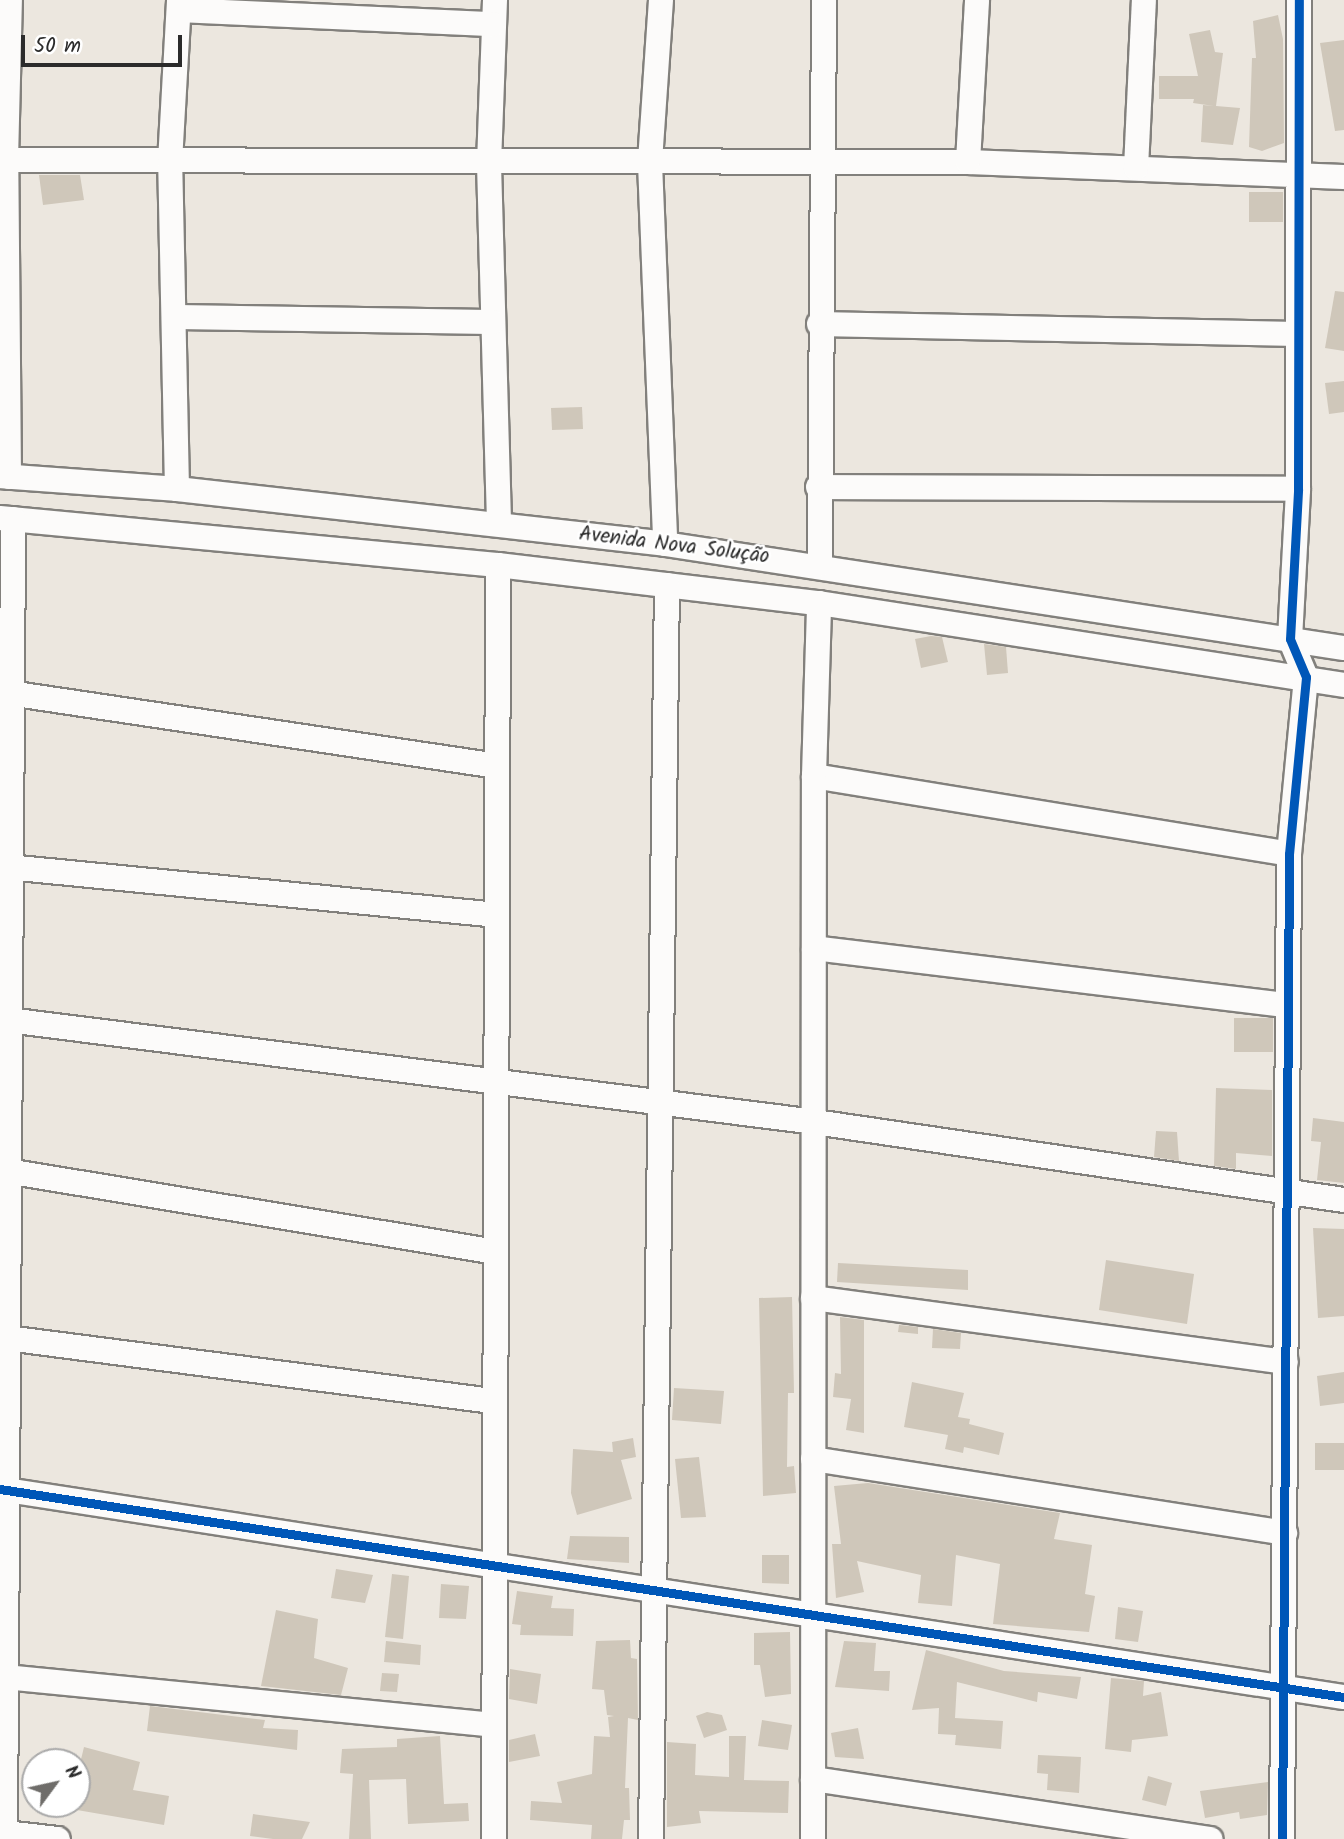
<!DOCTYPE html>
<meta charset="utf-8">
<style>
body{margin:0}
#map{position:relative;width:1344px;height:1839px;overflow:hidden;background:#ece7df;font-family:Kalam,sans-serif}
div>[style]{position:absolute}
.building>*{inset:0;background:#cfc7ba}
.roads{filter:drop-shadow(2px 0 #82807c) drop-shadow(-2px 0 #82807c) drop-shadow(0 2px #82807c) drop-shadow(0 -2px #82807c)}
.minor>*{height:24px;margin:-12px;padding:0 12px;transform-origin:12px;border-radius:12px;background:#fcfbfa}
.cycleway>*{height:9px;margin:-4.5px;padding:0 4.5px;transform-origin:4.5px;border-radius:4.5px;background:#0057b8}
span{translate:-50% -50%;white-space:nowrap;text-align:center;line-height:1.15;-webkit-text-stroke:5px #fff;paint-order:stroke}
.street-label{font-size:21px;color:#2b2b2b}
.north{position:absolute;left:21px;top:1748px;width:70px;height:70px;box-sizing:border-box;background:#fff;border:2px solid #aaa;border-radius:50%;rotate:57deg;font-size:19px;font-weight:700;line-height:28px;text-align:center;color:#2b2b2b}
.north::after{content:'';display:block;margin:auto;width:24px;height:32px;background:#6f6d6a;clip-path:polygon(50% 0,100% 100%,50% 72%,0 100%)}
.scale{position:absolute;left:21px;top:35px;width:161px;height:32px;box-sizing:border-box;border:4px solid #2b2b2b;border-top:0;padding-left:9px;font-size:21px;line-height:24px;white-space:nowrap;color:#2b2b2b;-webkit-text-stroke:5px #fff;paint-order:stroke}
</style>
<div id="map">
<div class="building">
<i style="clip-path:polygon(1278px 15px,1283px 39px,1284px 143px,1262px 151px,1249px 147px,1252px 58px,1256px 58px,1253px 21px)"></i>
<i style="clip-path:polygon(1210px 30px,1215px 52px,1223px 53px,1216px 106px,1240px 108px,1233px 145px,1201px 142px,1203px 105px,1214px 106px,1193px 103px,1194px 99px,1159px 99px,1159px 76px,1198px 76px,1189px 34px)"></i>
<i style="clip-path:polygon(1344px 40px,1344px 130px,1335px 131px,1320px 43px)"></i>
<i style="clip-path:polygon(39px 175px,80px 175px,84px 200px,43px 205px)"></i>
<i style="clip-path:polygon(1249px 192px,1283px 192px,1283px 222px,1249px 222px)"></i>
<i style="clip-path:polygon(1335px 291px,1344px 292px,1344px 351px,1325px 348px)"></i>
<i style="clip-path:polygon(1344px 381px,1344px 412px,1329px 414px,1325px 383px)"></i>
<i style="clip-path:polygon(582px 407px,583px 429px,552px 430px,551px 408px)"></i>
<i style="clip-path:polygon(931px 636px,942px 637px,948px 662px,921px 668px,915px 639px)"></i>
<i style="clip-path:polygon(984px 644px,1006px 647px,1008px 673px,987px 675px)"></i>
<i style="clip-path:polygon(1234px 1018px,1273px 1018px,1273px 1052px,1234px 1052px)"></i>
<i style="clip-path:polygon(1216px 1088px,1272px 1090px,1272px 1156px,1236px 1153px,1236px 1169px,1214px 1166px)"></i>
<i style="clip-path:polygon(1313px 1118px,1344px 1122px,1344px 1183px,1317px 1180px,1321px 1142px,1311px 1141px)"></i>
<i style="clip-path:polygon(1156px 1131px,1177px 1132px,1179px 1161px,1154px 1157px)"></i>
<i style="clip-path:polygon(1313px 1228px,1344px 1229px,1344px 1316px,1318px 1318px)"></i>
<i style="clip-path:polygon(1106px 1260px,1194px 1274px,1187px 1324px,1099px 1310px)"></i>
<i style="clip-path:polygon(838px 1263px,968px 1270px,968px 1290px,837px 1282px)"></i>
<i style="clip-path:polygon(792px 1297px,794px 1393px,788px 1393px,787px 1467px,794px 1466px,796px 1493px,763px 1496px,759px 1298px)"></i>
<i style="clip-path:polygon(840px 1317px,864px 1320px,864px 1433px,846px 1430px,851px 1399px,833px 1397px,835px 1373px,841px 1374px)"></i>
<i style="clip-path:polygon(899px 1325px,918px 1327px,918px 1334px,898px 1332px)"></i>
<i style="clip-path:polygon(933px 1329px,961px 1333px,960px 1349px,932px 1348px)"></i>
<i style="clip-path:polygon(1344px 1372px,1344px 1403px,1320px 1406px,1317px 1376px)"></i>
<i style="clip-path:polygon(912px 1382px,964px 1393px,958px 1417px,970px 1419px,969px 1424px,1004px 1433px,999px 1455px,964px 1447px,963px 1453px,945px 1449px,948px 1435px,904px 1427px)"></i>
<i style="clip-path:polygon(674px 1388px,724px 1391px,721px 1424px,672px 1420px)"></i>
<i style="clip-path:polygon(633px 1438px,636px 1457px,621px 1460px,632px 1499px,577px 1515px,571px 1493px,573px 1449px,613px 1452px,612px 1442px)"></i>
<i style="clip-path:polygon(1315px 1443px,1344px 1443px,1344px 1470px,1315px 1470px)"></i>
<i style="clip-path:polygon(699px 1457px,706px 1517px,681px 1518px,675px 1459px)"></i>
<i style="clip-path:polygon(868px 1483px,1060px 1513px,1054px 1539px,1092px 1545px,1085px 1594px,1095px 1596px,1089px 1632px,993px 1624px,1000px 1564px,956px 1555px,952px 1606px,918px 1603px,921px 1575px,857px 1561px,864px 1592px,836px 1598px,832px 1544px,841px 1544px,834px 1486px)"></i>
<i style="clip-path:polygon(570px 1536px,629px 1537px,629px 1563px,567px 1559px)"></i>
<i style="clip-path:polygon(762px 1555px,789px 1555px,789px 1584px,762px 1583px)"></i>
<i style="clip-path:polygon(336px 1569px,373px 1575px,365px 1603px,331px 1598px)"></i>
<i style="clip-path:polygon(392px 1574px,409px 1576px,403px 1639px,385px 1637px)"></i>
<i style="clip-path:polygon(441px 1584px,469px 1586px,466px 1619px,439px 1618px)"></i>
<i style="clip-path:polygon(517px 1591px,553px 1596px,551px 1608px,574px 1609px,573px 1636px,520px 1635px,521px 1625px,512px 1624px)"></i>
<i style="clip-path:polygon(1118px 1607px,1143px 1611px,1138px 1642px,1115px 1639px)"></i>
<i style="clip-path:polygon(276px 1610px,318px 1619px,314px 1658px,348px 1668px,341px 1695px,261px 1686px)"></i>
<i style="clip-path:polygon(790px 1632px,791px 1694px,765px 1697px,760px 1665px,754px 1665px,754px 1633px)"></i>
<i style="clip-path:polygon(630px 1640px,631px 1658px,637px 1659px,638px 1720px,628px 1718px,625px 1788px,629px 1788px,630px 1820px,624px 1820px,622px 1839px,591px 1839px,592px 1825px,530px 1820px,531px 1801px,562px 1803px,557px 1782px,592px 1774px,594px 1736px,610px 1737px,608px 1717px,614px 1716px,607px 1715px,604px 1690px,592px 1689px,596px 1641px)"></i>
<i style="clip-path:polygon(386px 1641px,421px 1645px,420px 1665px,384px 1662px)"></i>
<i style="clip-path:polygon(844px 1641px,876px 1643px,874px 1671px,890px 1671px,889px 1691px,835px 1687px)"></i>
<i style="clip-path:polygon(926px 1650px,1004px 1671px,1081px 1677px,1077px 1699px,1038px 1692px,1037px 1702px,957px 1682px,955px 1718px,1003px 1721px,1001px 1749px,955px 1745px,956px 1735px,938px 1734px,939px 1708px,912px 1710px)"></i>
<i style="clip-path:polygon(510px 1669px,541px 1674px,537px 1704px,509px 1699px)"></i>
<i style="clip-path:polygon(382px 1673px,399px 1674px,397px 1692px,380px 1691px)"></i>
<i style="clip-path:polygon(1111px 1678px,1144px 1681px,1143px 1696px,1161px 1692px,1168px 1736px,1132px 1740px,1131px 1752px,1105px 1749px)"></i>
<i style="clip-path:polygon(150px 1706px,265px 1720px,263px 1728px,298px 1730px,297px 1750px,147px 1731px)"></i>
<i style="clip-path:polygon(707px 1712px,722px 1715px,727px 1730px,704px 1738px,696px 1716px)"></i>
<i style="clip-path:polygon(762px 1720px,792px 1725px,788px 1750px,758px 1746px)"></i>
<i style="clip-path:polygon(858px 1728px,864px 1759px,835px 1757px,831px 1733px)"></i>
<i style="clip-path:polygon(535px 1734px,540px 1756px,509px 1762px,509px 1740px)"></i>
<i style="clip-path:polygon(440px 1736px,444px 1804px,468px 1803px,469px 1821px,408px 1824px,406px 1779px,369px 1780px,371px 1839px,349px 1839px,353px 1774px,340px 1773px,342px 1749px,397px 1747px,397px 1739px)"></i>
<i style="clip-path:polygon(729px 1736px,746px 1736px,744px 1780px,789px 1781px,788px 1813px,699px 1811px,701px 1823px,667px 1827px,667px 1742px,696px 1744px,695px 1775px,729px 1777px)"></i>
<i style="clip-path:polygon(84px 1747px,140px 1762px,133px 1790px,169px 1796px,164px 1825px,77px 1810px,77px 1776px)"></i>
<i style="clip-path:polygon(1038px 1755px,1081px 1757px,1079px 1793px,1047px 1790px,1048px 1774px,1037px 1773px)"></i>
<i style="clip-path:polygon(1148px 1776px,1172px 1783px,1166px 1806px,1142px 1800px)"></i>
<i style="clip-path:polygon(1268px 1782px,1267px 1815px,1240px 1819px,1239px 1812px,1205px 1818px,1200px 1791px)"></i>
<i style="clip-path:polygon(253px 1814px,310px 1822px,302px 1839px,273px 1839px,250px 1836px)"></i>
</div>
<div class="roads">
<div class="minor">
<i style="left:495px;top:0;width:164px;rotate:92.1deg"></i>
<i style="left:489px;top:164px;width:360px;rotate:88.4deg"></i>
<i style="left:661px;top:0;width:163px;rotate:93.9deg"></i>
<i style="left:650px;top:163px;width:381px;rotate:87.7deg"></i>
<i style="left:179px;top:10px;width:314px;rotate:2.6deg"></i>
<i style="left:0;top:160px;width:968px;rotate:0.12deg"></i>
<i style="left:968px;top:162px;width:376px;rotate:2.3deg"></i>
<i style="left:968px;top:162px;width:162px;rotate:-86.8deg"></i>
<i style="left:1136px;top:168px;width:168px;rotate:-87.3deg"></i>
<i style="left:174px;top:317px;width:319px;rotate:0.9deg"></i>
<i style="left:819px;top:324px;width:478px;rotate:1.2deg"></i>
<i style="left:0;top:476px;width:177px;rotate:4.2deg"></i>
<i style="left:177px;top:489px;width:491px;rotate:6.4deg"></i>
<i style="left:665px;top:544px;width:687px;rotate:8.71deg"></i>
<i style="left:9px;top:477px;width:317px;rotate:-90.5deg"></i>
<i style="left:6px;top:160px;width:160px;rotate:-88.6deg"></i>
<i style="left:818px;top:487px;width:480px;rotate:0.2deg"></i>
<i style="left:177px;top:489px;width:327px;rotate:-91.2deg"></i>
<i style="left:170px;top:162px;width:162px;rotate:-86.8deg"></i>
<i style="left:0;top:518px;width:500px;rotate:5.39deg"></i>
<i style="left:498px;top:565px;width:323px;rotate:6.8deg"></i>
<i style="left:819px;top:603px;width:531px;rotate:8.88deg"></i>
<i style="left:820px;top:564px;width:564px;rotate:-89.59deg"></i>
<i style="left:9px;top:693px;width:492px;rotate:8.5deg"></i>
<i style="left:814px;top:776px;width:481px;rotate:9.3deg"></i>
<i style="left:8px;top:867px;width:490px;rotate:5.6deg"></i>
<i style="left:814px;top:948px;width:477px;rotate:6.9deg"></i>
<i style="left:0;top:1019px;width:821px;rotate:7.2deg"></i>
<i style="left:815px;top:1122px;width:535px;rotate:8.39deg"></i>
<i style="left:7px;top:1171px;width:495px;rotate:9.4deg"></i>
<i style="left:813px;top:1298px;width:477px;rotate:7.7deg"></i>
<i style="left:7px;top:1338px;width:492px;rotate:7.4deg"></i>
<i style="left:813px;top:1459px;width:478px;rotate:8.9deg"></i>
<i style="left:0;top:1489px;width:1360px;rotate:8.8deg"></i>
<i style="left:5px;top:1677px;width:491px;rotate:5.6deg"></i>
<i style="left:813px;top:1779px;width:402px;rotate:8.6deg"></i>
<i style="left:5px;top:1833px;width:53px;rotate:6.5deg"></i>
<i style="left:5px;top:1839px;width:1320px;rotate:-89.65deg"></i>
<i style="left:494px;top:1839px;width:1274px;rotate:-89.82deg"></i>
<i style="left:651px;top:1839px;width:1254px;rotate:-89.27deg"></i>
<i style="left:813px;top:1839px;width:1063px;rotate:-89.95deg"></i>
<i style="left:814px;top:776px;width:173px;rotate:-88.3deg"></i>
<i style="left:1282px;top:1839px;width:985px;rotate:-89.59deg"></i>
<i style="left:1289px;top:854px;width:178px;rotate:-84.5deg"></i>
<i style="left:1306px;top:677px;width:41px;rotate:-112.8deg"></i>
<i style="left:1290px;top:639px;width:150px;rotate:-86.9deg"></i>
<i style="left:1298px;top:489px;width:489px;rotate:-89.9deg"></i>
</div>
</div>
<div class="cycleway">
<i style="left:0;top:1489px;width:1360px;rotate:8.8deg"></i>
<i style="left:1282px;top:1839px;width:985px;rotate:-89.59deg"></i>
<i style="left:1289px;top:854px;width:178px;rotate:-84.5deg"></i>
<i style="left:1306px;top:677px;width:41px;rotate:-112.8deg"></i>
<i style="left:1290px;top:639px;width:150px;rotate:-86.9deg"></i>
<i style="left:1298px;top:489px;width:489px;rotate:-89.9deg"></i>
</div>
<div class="street-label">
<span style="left:674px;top:546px;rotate:7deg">Avenida Nova Solução</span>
</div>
<div class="north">N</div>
<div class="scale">50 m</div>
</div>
